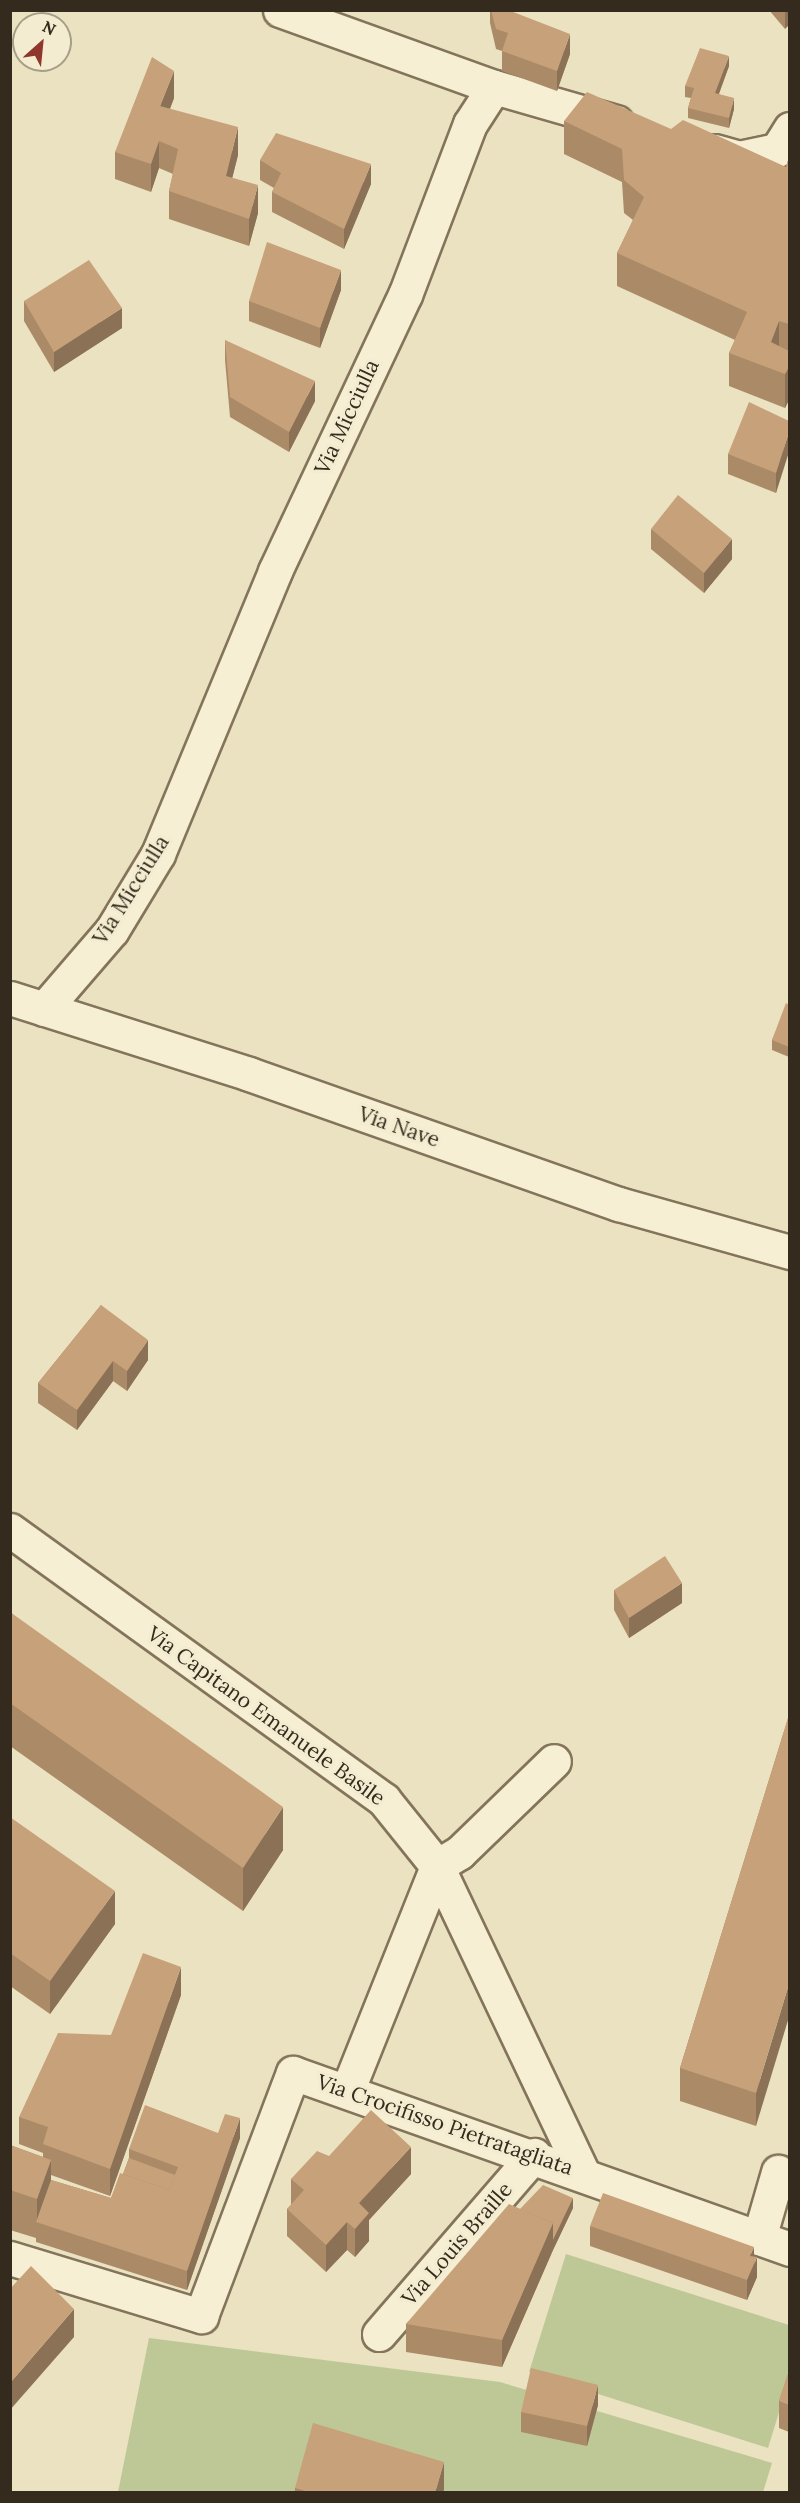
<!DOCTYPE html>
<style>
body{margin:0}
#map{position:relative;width:800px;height:2503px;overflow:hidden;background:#ebe2c1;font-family:Lora,serif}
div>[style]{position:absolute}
.green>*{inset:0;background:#bec896}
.roads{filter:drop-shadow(2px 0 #83745a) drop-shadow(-2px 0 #83745a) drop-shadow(0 2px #83745a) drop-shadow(0 -2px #83745a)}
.minor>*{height:33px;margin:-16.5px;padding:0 16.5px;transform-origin:16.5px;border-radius:16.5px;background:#f6efd4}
.wall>*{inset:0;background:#ab8a68}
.shaded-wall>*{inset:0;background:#8b7155}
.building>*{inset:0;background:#c7a179}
span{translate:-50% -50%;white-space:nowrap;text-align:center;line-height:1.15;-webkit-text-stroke:6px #f3ecd0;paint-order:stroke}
.street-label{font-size:21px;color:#342a1d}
.frame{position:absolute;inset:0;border:12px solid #342a1d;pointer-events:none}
.north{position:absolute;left:12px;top:12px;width:60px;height:60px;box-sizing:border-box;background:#f3ecd0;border:2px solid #a79e88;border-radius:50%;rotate:27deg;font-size:16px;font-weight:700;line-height:24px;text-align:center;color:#342a1d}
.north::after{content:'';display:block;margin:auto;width:21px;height:27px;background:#8f362d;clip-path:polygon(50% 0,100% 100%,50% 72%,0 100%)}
</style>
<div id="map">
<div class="green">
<i style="clip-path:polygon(566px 2254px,789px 2325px,789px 2380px,768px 2448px,529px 2372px)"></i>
<i style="clip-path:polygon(149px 2338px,500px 2382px,772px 2463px,763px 2492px,118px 2492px)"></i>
</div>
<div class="roads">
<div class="minor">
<i style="left:280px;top:10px;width:227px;rotate:19.8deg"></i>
<i style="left:715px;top:151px;width:25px;rotate:16deg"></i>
<i style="left:739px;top:158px;width:39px;rotate:-12deg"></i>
<i style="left:777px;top:150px;width:25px;rotate:-58deg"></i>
<i style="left:10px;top:998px;width:251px;rotate:17.6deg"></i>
<i style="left:249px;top:1074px;width:392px;rotate:19.4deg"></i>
<i style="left:619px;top:1204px;width:178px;rotate:15.7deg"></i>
<i style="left:44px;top:1009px;width:104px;rotate:-49.3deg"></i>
<i style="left:112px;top:930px;width:89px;rotate:-58.8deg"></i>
<i style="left:158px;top:854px;width:306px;rotate:-67.5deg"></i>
<i style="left:275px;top:571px;width:305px;rotate:-64.8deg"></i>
<i style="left:405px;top:295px;width:183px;rotate:-69.2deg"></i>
<i style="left:470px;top:124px;width:44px;rotate:-57deg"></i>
<i style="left:494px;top:87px;width:127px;rotate:16deg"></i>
<i style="left:10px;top:1530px;width:461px;rotate:35.8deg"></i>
<i style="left:384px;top:1800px;width:85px;rotate:51.2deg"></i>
<i style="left:437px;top:1866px;width:339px;rotate:64.6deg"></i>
<i style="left:348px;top:2089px;width:240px;rotate:-68.2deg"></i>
<i style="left:437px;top:1866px;width:26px;rotate:-31deg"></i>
<i style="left:459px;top:1853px;width:132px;rotate:-44.1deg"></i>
<i style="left:759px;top:2238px;width:69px;rotate:-73.9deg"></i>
<i style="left:10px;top:2258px;width:200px;rotate:16.9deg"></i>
<i style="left:201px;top:2316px;width:260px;rotate:-69.3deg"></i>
<i style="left:293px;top:2073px;width:527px;rotate:19.5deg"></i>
<i style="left:379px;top:2334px;width:237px;rotate:-49.1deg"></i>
</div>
</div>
<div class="wall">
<i style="clip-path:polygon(490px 10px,508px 10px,570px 54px,557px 91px,502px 71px,502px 51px,496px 49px,490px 23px)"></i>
<i style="clip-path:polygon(769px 10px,789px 10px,785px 29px)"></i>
<i style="clip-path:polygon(729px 66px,719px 94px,734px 109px,729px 128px,688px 118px,688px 108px,691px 98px,685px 97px,685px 86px)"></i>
<i style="clip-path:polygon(174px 98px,170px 109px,238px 155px,232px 178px,258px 213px,249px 246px,169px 219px,169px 191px,173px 174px,159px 168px,151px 192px,115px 179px,115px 152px)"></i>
<i style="clip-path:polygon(564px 121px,671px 129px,786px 167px,789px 157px,789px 400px,785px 408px,729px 386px,729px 353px,735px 340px,617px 286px,617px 253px,633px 220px,624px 213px,622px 182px,564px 154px)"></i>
<i style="clip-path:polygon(260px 160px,371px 184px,344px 249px,272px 212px,272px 192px,274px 188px,260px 180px)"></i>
<i style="clip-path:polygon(341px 290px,320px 348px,249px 321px,249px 301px)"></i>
<i style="clip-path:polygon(24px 301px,122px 328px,54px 372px,24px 321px)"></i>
<i style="clip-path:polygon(225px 340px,315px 401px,289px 452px,230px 417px,225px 360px)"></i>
<i style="clip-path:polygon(789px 421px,776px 493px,728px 474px,728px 454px)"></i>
<i style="clip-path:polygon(651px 529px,732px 559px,704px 593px,651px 549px)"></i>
<i style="clip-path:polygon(789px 1005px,789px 1057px,772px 1050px,772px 1040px)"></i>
<i style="clip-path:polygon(101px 1305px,148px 1360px,127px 1391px,113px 1381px,77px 1430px,38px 1403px,38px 1383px)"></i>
<i style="clip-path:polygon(614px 1590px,682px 1603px,629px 1638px,614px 1610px)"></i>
<i style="clip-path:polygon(10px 1612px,283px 1850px,243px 1911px,10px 1746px)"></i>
<i style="clip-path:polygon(789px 1715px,756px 2126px,680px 2101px,680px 2068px)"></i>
<i style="clip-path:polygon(10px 1817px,115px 1924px,50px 2014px,10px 1986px)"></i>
<i style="clip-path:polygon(181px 1995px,110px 2196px,51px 2175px,51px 2180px,111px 2198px,123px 2174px,129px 2158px,129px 2149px,218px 2133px,240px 2138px,187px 2290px,36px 2242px,36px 2238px,10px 2230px,10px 2145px,43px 2157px,43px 2153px,19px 2144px,19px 2117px,111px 2035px)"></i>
<i style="clip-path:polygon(329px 2156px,411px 2174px,369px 2220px,369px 2241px,355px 2257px,347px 2250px,326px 2272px,287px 2236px,287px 2209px,291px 2205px,291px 2179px)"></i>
<i style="clip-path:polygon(573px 2208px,553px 2250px,502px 2367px,406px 2352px,406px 2324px,520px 2209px)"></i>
<i style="clip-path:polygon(590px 2226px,754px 2257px,757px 2277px,747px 2300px,590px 2246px)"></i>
<i style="clip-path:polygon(789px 2371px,789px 2432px,779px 2428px,779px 2401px)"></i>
<i style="clip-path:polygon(598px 2405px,587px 2446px,521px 2432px,521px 2412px)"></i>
<i style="clip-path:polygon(295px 2488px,444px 2489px,443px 2493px,295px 2493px)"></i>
</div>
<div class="shaded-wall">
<i style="clip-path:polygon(785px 10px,789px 10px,789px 25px,785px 29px)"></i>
<i style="clip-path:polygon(570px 34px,570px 54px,557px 91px,557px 71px)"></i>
<i style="clip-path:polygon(729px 56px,729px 66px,715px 104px,715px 93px)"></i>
<i style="clip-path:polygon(174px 71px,174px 98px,160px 134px,160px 106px)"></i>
<i style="clip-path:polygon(734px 98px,734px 109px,729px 128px,729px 118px)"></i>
<i style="clip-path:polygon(238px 127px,238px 155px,226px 203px,226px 176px)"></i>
<i style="clip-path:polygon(159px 141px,159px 168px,151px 192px,151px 164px)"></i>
<i style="clip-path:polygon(371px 164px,371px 184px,344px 249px,344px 229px)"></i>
<i style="clip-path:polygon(258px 185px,258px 213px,249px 246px,249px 219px)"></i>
<i style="clip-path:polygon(341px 270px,341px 290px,320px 348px,320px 328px)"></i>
<i style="clip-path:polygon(122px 308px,122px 328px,54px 372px,54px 352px)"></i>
<i style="clip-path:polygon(779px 321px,779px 354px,771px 342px)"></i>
<i style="clip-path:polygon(789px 367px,789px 400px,785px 408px,785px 374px)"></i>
<i style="clip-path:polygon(315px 381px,315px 401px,289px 452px,289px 432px)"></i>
<i style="clip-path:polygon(789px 432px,789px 452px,776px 493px,776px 473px)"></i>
<i style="clip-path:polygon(732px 539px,732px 559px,704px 593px,704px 573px)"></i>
<i style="clip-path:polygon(148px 1340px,148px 1360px,127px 1391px,127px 1371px)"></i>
<i style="clip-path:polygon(113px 1361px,113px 1381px,77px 1430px,77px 1410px)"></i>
<i style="clip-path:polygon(682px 1583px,682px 1603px,629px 1638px,629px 1618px)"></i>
<i style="clip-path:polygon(283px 1807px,283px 1850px,243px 1911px,243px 1868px)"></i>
<i style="clip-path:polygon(115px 1891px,115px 1924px,50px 2014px,50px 1981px)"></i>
<i style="clip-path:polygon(181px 1967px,181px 1995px,110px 2196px,110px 2169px)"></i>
<i style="clip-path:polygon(789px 1984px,789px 2017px,756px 2126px,756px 2093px)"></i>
<i style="clip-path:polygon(240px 2118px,240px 2138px,187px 2290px,187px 2271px)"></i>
<i style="clip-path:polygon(411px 2147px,411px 2174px,369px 2220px,369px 2241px,355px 2257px,355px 2229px,359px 2203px)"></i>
<i style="clip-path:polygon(51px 2160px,51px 2200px,37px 2222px,37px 2199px)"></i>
<i style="clip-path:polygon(573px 2198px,573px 2208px,553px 2250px,502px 2367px,502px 2340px,553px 2223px)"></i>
<i style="clip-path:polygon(347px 2222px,347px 2250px,326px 2272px,326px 2245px)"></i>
<i style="clip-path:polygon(754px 2247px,754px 2265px,757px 2257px,757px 2277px,747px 2300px,747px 2280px,750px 2256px)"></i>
<i style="clip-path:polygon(74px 2309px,74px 2337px,10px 2410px,10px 2383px)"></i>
<i style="clip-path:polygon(598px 2385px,598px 2405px,587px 2446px,587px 2426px)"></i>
<i style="clip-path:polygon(444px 2462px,444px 2489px,443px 2493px,435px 2493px)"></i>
</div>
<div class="building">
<i style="clip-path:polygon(491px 10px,508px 10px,570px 34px,557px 71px,502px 51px,508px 33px,496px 29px)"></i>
<i style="clip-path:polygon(700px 48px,729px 56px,715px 93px,734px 98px,729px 118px,688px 108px,694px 88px,685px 86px)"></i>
<i style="clip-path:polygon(152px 57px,174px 71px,160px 106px,238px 127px,226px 176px,258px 185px,249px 219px,169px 191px,178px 149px,159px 141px,151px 164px,115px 152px)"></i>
<i style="clip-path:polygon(587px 92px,671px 129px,683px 120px,786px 167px,789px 157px,789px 324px,779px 321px,771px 342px,789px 351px,789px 367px,785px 374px,729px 353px,747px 312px,617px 253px,644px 197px,624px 180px,622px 149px,564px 121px)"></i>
<i style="clip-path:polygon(276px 133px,371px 164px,344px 229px,272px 192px,281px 173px,260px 160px)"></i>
<i style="clip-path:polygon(267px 242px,341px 270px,320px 328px,249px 301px)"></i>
<i style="clip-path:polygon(89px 260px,122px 308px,54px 352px,24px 301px)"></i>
<i style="clip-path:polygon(225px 340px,315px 381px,289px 432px,230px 397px)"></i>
<i style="clip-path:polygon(749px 402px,789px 421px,789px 432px,776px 473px,728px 454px)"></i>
<i style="clip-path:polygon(678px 495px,732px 539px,704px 573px,651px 529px)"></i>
<i style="clip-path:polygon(786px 1003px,789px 1005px,789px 1047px,772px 1040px)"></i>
<i style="clip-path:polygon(101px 1305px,148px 1340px,127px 1371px,113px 1361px,77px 1410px,38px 1383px)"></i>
<i style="clip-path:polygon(665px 1556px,682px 1583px,629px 1618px,614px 1590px)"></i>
<i style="clip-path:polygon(10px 1612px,283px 1807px,243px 1868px,10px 1703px)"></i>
<i style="clip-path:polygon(789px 1715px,789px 1984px,756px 2093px,680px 2068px)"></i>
<i style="clip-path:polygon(10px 1817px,115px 1891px,50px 1981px,10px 1953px)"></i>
<i style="clip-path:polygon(143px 1953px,181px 1967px,110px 2169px,43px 2144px,48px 2127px,19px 2117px,58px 2033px,111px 2035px)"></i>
<i style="clip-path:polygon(145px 2105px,218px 2133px,225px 2114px,240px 2118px,187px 2271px,36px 2222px,51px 2180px,111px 2198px,120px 2173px,169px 2190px,178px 2167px,129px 2149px)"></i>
<i style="clip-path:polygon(371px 2110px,411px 2147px,359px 2203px,369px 2213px,355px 2229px,347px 2222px,326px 2245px,287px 2209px,304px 2190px,291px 2179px,317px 2151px,329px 2156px)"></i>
<i style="clip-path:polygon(10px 2145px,51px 2160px,37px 2199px,10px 2190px)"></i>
<i style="clip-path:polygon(129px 2158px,175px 2175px,169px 2190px,123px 2174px)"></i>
<i style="clip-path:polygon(543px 2185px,573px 2198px,553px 2240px,553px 2223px,520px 2209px)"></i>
<i style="clip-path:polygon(603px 2193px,754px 2247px,750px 2256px,757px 2257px,747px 2280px,590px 2226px)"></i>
<i style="clip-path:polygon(509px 2204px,553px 2223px,502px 2340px,406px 2324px)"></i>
<i style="clip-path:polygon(31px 2266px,74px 2309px,10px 2383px,10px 2289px)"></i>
<i style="clip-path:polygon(531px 2368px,598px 2385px,587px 2426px,521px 2412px)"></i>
<i style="clip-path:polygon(789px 2371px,789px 2405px,779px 2401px)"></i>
<i style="clip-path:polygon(313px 2423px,444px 2462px,435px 2493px,312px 2493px,295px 2488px)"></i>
</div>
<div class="street-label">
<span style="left:347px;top:417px;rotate:-65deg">Via Micciulla</span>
<span style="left:131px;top:890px;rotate:-58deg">Via Micciulla</span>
<span style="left:399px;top:1127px;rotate:19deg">Via Nave</span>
<span style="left:266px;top:1716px;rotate:36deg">Via Capitano Emanuele Basile</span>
<span style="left:445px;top:2125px;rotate:19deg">Via Crocifisso Pietratagliata</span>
<span style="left:457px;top:2244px;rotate:-49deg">Via Louis Braille</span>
</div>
<div class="frame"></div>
<div class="north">N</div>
</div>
